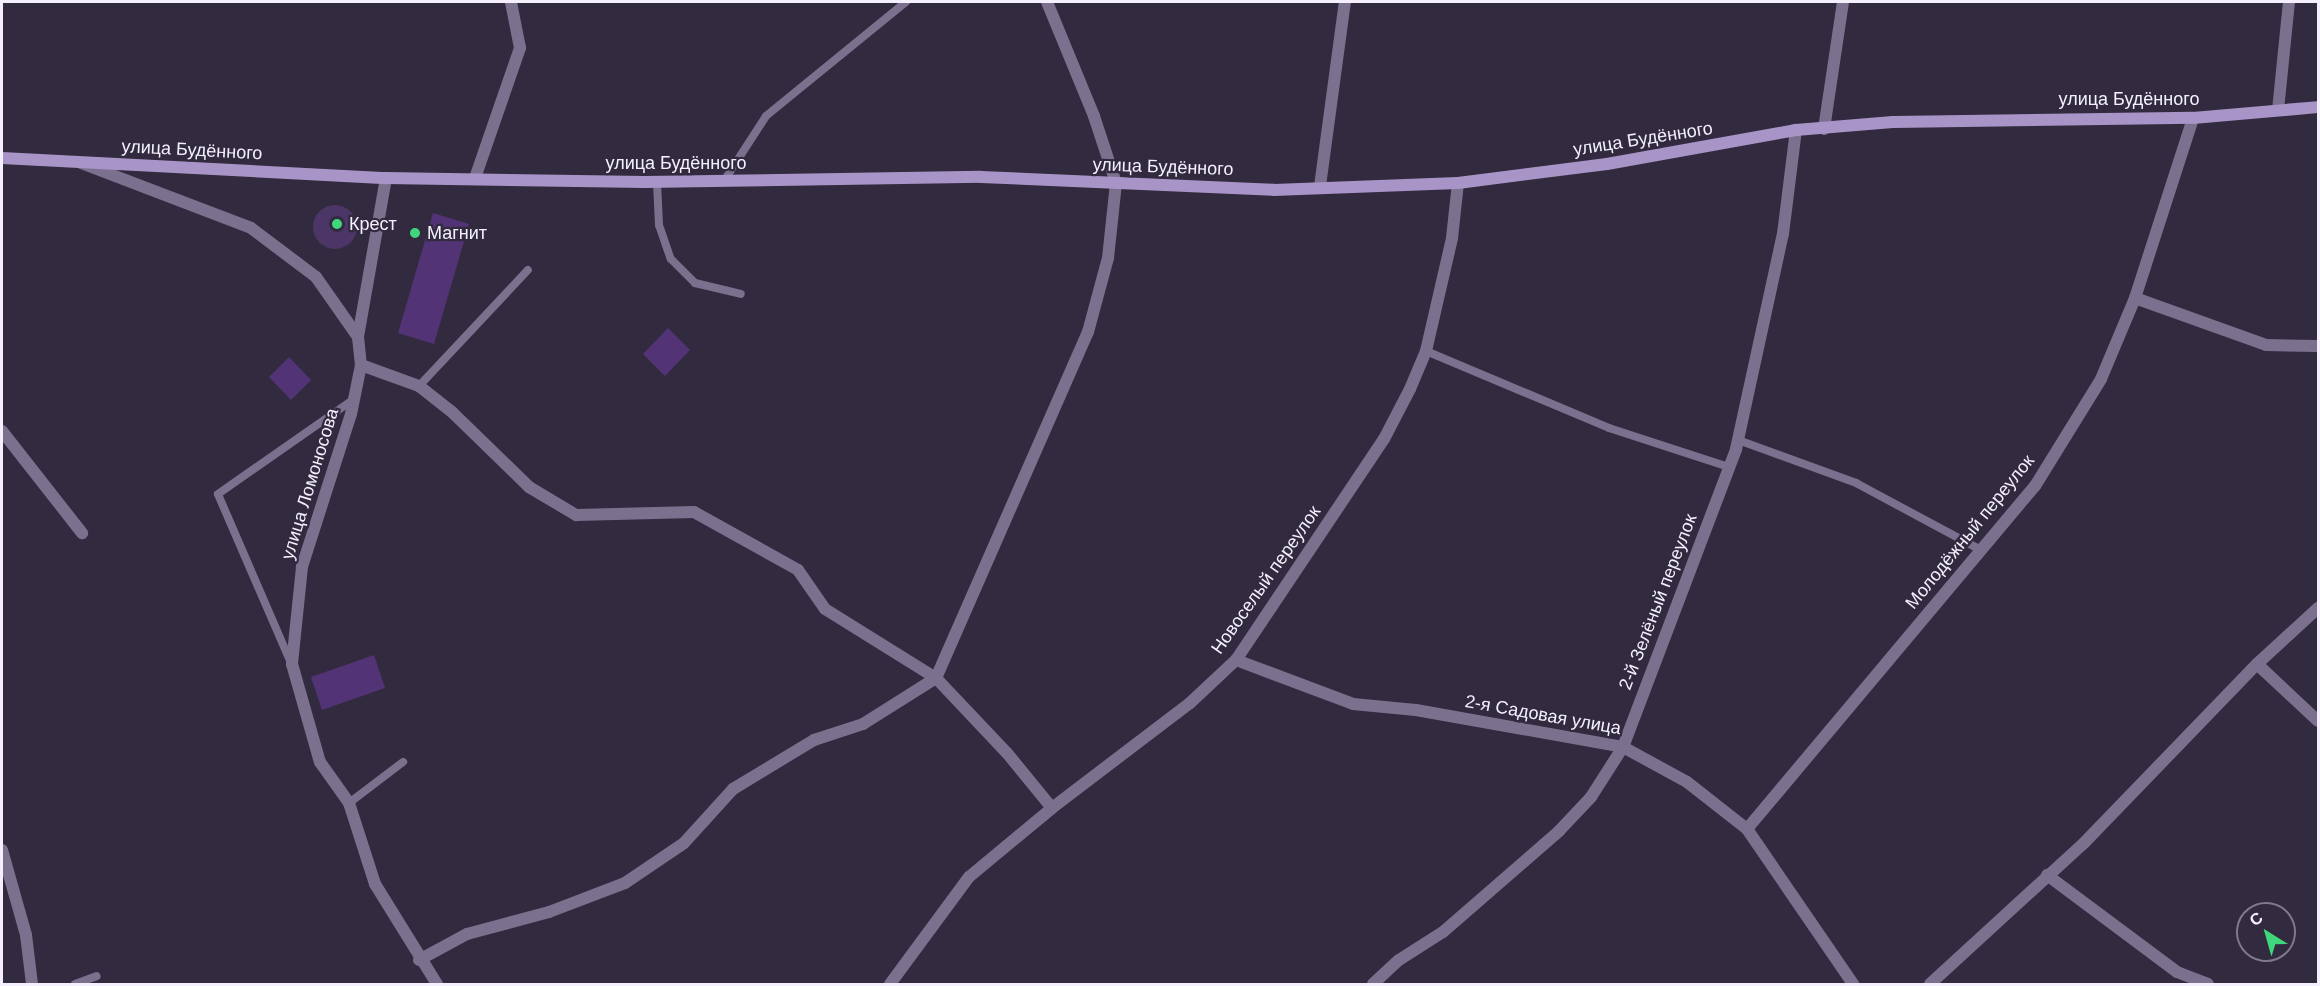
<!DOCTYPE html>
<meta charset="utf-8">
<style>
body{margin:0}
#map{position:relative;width:2320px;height:986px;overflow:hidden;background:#322a3e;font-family:Helvetica,sans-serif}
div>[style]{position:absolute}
.green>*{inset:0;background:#4c3668}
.round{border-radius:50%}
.building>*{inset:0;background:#523476}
.service>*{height:8px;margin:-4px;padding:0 4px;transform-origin:4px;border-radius:4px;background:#7c708f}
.minor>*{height:12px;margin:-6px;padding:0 6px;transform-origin:6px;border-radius:6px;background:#7c708f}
.secondary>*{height:12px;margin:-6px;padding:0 6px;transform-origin:6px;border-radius:6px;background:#a894c6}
.dots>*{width:16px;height:16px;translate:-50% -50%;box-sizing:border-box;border:3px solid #322a3e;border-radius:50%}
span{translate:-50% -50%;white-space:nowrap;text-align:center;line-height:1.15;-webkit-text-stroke:4.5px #322a3e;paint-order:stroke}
.street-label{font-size:18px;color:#f5f0fe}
.poi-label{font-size:18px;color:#f5f0fe}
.left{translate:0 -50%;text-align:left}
.frame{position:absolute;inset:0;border:3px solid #f5f0fe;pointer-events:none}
.north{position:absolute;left:2236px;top:902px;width:60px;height:60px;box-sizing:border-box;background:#322a3e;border:2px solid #80798b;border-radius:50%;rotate:323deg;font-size:16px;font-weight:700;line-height:24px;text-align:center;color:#f5f0fe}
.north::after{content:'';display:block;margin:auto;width:21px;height:27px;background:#40d77c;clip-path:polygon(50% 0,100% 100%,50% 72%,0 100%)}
</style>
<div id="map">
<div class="green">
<i class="round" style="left:313px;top:205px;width:44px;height:44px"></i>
</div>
<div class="building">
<i style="clip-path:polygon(433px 213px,469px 224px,434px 344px,398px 333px)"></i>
<i style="clip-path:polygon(668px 328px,690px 350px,665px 376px,643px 354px)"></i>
<i style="clip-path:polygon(289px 357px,311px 380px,291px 400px,269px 377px)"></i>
<i style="clip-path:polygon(374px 655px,385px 688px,322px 710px,311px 677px)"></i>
</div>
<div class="service">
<i style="left:724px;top:181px;width:77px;rotate:-57.1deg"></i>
<i style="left:766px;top:116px;width:181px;rotate:-39.2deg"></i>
<i style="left:657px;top:182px;width:43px;rotate:87.3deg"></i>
<i style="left:659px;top:225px;width:36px;rotate:71deg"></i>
<i style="left:671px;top:259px;width:34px;rotate:45deg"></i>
<i style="left:695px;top:283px;width:47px;rotate:13.4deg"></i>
<i style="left:1426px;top:351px;width:199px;rotate:22.8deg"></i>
<i style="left:1609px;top:428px;width:126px;rotate:18deg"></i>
<i style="left:419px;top:386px;width:159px;rotate:-46.8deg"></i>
<i style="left:1738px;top:440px;width:126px;rotate:20deg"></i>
<i style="left:1856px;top:483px;width:142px;rotate:28.2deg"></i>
<i style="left:291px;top:663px;width:184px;rotate:-113.4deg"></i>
<i style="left:218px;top:494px;width:166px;rotate:-34.9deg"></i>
<i style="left:349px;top:803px;width:68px;rotate:-37.2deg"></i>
<i style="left:75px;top:984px;width:23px;rotate:-20deg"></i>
</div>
<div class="minor">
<i style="left:2278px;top:110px;width:109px;rotate:-84.2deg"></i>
<i style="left:1824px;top:129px;width:128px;rotate:-81.5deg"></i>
<i style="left:81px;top:163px;width:182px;rotate:20.9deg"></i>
<i style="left:251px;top:228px;width:81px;rotate:37deg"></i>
<i style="left:316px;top:277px;width:73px;rotate:55deg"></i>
<i style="left:386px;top:178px;width:161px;rotate:100deg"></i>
<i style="left:358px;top:337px;width:28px;rotate:84deg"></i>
<i style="left:361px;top:365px;width:50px;rotate:101.5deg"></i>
<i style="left:351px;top:414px;width:161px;rotate:107.8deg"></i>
<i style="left:302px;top:567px;width:98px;rotate:95.9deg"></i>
<i style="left:292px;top:664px;width:102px;rotate:74.1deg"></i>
<i style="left:320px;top:762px;width:50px;rotate:54.7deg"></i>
<i style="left:349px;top:803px;width:85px;rotate:72.2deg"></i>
<i style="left:375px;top:884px;width:118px;rotate:58.2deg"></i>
<i style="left:475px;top:178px;width:138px;rotate:-70.9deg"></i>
<i style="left:520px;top:48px;width:47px;rotate:-101.1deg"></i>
<i style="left:1320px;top:186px;width:186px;rotate:-82.3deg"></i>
<i style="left:2135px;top:298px;width:139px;rotate:19.7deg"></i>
<i style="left:2266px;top:345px;width:52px;rotate:1.1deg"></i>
<i style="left:361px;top:365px;width:62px;rotate:19.9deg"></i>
<i style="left:419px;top:386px;width:42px;rotate:38.2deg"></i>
<i style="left:452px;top:412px;width:107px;rotate:44.2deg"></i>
<i style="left:529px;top:487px;width:55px;rotate:30.8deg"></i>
<i style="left:576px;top:515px;width:118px;rotate:-1.5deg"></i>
<i style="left:694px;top:512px;width:119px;rotate:29.1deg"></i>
<i style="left:798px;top:570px;width:47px;rotate:55.3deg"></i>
<i style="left:825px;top:609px;width:131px;rotate:31.9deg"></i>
<i style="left:936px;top:678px;width:103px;rotate:46.6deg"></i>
<i style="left:1007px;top:753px;width:71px;rotate:50.7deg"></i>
<i style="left:2px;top:431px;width:130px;rotate:51.9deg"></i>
<i style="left:1236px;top:660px;width:125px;rotate:20.6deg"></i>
<i style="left:1353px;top:704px;width:63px;rotate:5.4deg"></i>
<i style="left:1416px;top:710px;width:210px;rotate:10.1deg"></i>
<i style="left:1623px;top:747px;width:73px;rotate:28.7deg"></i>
<i style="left:1687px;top:782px;width:76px;rotate:38.1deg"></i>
<i style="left:1747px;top:829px;width:188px;rotate:55.6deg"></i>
<i style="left:2257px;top:664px;width:83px;rotate:43.1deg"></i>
<i style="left:1747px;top:829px;width:448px;rotate:-50deg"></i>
<i style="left:2035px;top:486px;width:126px;rotate:-58.3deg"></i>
<i style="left:2101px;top:379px;width:88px;rotate:-67.2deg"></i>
<i style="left:2135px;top:298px;width:189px;rotate:-72.1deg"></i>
<i style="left:2px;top:850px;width:88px;rotate:74.2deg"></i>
<i style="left:26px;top:935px;width:49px;rotate:83deg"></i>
<i style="left:2047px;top:875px;width:162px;rotate:36.7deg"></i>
<i style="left:2177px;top:972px;width:33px;rotate:21deg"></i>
<i style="left:419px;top:960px;width:55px;rotate:-28.4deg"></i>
<i style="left:467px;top:934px;width:85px;rotate:-15deg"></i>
<i style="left:549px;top:912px;width:81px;rotate:-20.9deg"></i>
<i style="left:625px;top:883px;width:71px;rotate:-34.1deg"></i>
<i style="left:684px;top:843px;width:73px;rotate:-47.8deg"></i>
<i style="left:733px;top:789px;width:95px;rotate:-31.2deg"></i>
<i style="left:814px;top:740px;width:52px;rotate:-18.1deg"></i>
<i style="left:863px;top:724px;width:86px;rotate:-32.2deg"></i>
<i style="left:936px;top:678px;width:378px;rotate:-66.3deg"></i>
<i style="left:1088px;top:332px;width:77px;rotate:-74.9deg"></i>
<i style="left:1108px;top:258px;width:75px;rotate:-83.9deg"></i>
<i style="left:1116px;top:183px;width:71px;rotate:-108.2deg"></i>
<i style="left:1094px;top:116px;width:123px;rotate:-112.4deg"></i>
<i style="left:890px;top:984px;width:133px;rotate:-53.6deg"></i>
<i style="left:969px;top:877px;width:108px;rotate:-39.7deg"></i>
<i style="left:1052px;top:808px;width:173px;rotate:-37.3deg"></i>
<i style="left:1190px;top:703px;width:63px;rotate:-43.1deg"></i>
<i style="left:1236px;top:660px;width:266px;rotate:-56.2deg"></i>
<i style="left:1384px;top:439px;width:56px;rotate:-62.5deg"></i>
<i style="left:1410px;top:389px;width:41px;rotate:-67.2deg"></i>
<i style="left:1426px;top:351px;width:116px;rotate:-77deg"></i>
<i style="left:1452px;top:238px;width:55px;rotate:-83.8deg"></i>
<i style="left:1373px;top:984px;width:35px;rotate:-43deg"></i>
<i style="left:1399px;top:960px;width:52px;rotate:-32.5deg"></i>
<i style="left:1443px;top:932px;width:154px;rotate:-41deg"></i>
<i style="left:1559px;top:831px;width:47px;rotate:-46.7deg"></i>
<i style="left:1591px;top:797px;width:59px;rotate:-57.4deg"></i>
<i style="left:1623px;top:747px;width:319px;rotate:-69.2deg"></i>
<i style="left:1736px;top:449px;width:220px;rotate:-77.7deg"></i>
<i style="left:1783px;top:234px;width:105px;rotate:-82.9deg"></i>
<i style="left:1930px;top:984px;width:209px;rotate:-42.5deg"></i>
<i style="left:2084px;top:843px;width:249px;rotate:-46deg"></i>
<i style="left:2257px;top:664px;width:83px;rotate:-42.6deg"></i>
</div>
<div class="secondary">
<i style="left:2px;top:158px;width:385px;rotate:3deg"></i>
<i style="left:386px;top:178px;width:259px;rotate:0.9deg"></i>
<i style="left:645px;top:182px;width:336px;rotate:-0.9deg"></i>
<i style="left:981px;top:177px;width:293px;rotate:2.5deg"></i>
<i style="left:1274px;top:190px;width:184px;rotate:-2.2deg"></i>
<i style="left:1458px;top:183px;width:150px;rotate:-7.3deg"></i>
<i style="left:1607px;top:164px;width:192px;rotate:-10.2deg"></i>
<i style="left:1796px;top:130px;width:97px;rotate:-4.7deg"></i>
<i style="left:1893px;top:122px;width:300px;rotate:-0.8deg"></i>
<i style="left:2193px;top:118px;width:125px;rotate:-5deg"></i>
</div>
<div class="dots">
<i style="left:337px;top:224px;background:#40d77c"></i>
<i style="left:415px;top:233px;background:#40d77c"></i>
</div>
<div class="street-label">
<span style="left:2129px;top:99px">улица Будённого</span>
<span style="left:1643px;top:139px;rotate:-9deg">улица Будённого</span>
<span style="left:192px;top:150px;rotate:3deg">улица Будённого</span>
<span style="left:676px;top:163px">улица Будённого</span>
<span style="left:1163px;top:167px;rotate:2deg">улица Будённого</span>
<span style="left:310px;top:484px;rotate:-73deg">улица Ломоносова</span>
<span style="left:1970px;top:532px;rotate:-51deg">Молодёжный переулок</span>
<span style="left:1266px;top:580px;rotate:-55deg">Новоселый переулок</span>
<span style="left:1658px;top:602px;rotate:-69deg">2-й Зелёный переулок</span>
<span style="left:1543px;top:715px;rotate:10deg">2-я Садовая улица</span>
</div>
<div class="poi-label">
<span class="left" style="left:349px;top:224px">Крест</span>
<span class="left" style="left:427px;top:233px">Магнит</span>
</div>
<div class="frame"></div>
<div class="north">С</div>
</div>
